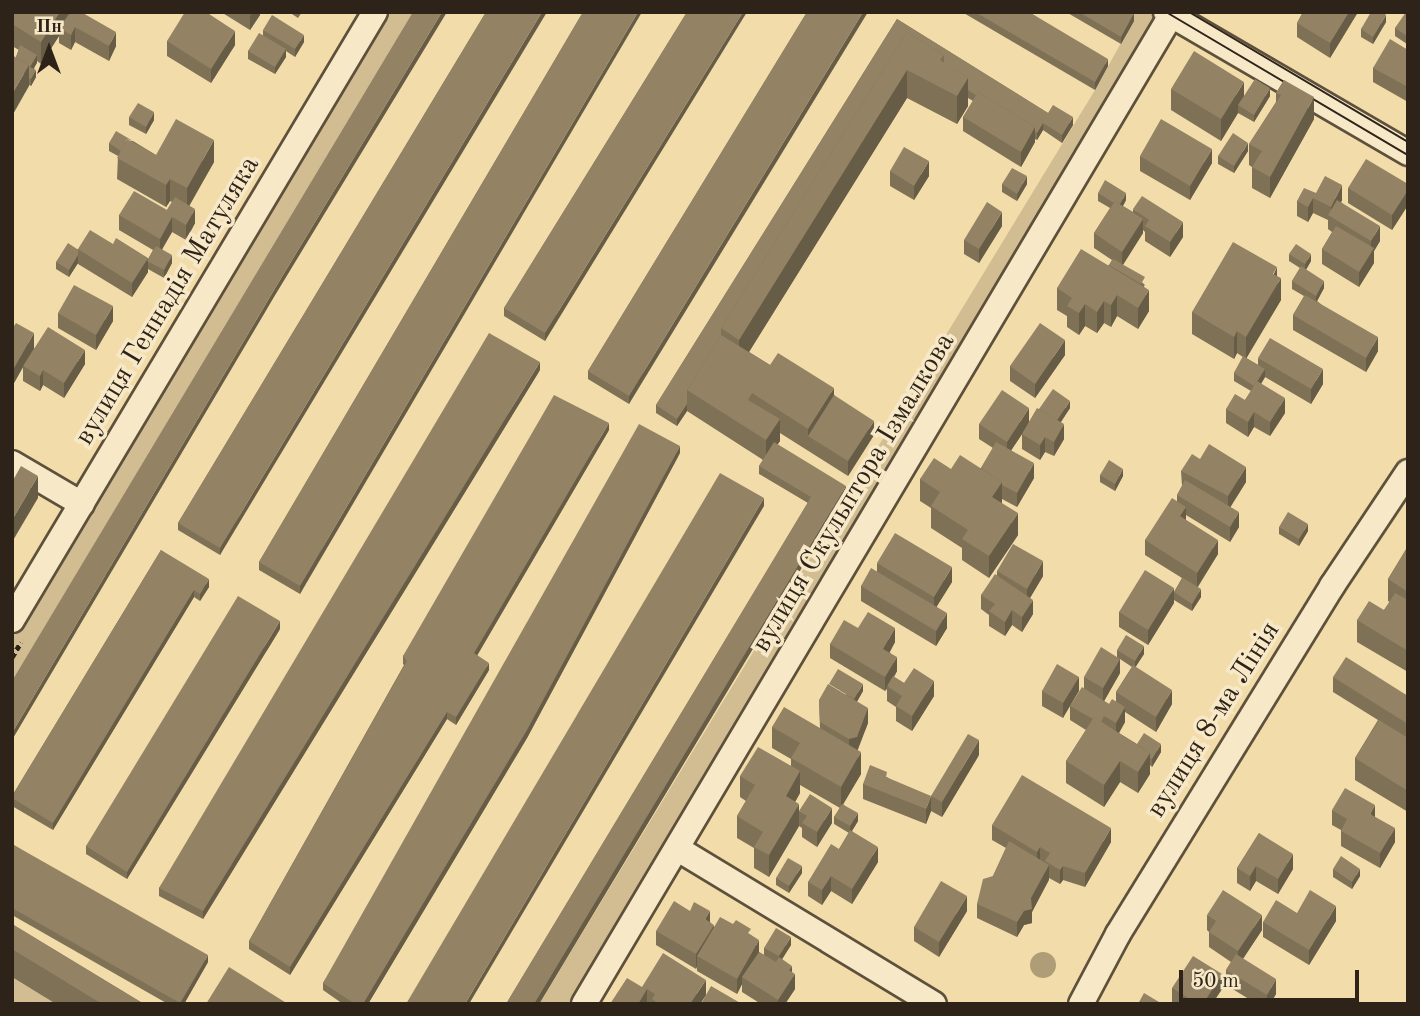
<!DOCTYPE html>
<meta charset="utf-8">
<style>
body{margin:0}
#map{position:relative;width:1420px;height:1016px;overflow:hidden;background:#f2dcaa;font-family:"Old Standard TT",serif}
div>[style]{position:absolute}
.green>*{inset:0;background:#d1bd91}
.water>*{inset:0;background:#af9d78}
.round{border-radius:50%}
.path>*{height:4.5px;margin-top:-2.25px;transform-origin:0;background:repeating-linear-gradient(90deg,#2d2318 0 5px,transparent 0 8.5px)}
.roads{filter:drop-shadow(2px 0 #5e513c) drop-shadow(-2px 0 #5e513c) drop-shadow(0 2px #5e513c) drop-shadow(0 -2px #5e513c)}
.minor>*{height:24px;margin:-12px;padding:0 12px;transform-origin:12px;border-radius:12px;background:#f7e8c8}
.tram>*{height:2px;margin:-1px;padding:0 1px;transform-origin:1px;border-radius:1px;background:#2d2318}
.wall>*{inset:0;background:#7e7156}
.shaded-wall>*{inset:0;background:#675c46}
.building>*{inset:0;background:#938364}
span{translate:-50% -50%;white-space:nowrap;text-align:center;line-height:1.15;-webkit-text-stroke:7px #f7e8c8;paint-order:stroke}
.street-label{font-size:28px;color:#2d2318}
.frame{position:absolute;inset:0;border:14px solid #2d2318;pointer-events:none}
.north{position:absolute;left:14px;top:14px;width:70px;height:70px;-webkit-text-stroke:5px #f7e8c8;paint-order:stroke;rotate:0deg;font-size:19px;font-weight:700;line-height:28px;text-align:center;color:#2d2318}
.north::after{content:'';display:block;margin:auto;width:24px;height:32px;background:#2d2318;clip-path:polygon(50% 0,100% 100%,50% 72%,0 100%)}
.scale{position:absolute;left:1179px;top:970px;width:180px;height:32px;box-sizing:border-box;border:4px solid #2d2318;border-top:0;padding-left:9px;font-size:21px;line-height:24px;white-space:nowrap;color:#2d2318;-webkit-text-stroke:5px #f7e8c8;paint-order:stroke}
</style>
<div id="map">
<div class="green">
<i style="clip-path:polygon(383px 12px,416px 12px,12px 687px,12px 637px)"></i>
<i style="clip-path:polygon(1119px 12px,1161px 12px,571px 1004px,539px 1004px,1095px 90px,1133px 21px)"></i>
<i style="clip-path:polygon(12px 977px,56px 1004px,12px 1004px)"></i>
</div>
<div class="water">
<i class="round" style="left:1030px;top:952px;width:26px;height:26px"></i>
</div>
<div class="path">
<i style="left:12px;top:657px;width:17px;rotate:-59deg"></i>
</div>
<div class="roads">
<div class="minor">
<i style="left:1166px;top:12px;width:280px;rotate:30.2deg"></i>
<i style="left:12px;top:463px;width:81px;rotate:30.4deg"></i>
<i style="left:12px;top:620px;width:708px;rotate:-59.16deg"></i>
<i style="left:678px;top:849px;width:299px;rotate:31.2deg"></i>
<i style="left:584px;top:1004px;width:1154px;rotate:-59.3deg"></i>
<i style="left:1081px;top:1004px;width:79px;rotate:-62.1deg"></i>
<i style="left:1118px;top:934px;width:409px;rotate:-58.4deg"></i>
<i style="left:1332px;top:586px;width:137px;rotate:-56.3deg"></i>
</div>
</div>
<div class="tram">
<i style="left:1166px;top:12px;width:281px;rotate:30.6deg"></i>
<i style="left:1189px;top:12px;width:255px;rotate:30.7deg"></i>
</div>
<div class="wall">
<i style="clip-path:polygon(12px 12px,70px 12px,116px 46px,109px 61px,75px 42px,71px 50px,59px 43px,59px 36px,41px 64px,37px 61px,34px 69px,36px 77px,31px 86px,29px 85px,29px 86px,16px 57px,19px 50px,12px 46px)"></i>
<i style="clip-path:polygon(221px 12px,260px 12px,260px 15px,250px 30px)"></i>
<i style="clip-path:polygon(289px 12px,302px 12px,298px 18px)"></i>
<i style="clip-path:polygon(486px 12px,220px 555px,178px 530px,178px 523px)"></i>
<i style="clip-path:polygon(583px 12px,300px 594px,259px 570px,259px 562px)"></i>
<i style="clip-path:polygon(687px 12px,545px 341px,504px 316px,504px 308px)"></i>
<i style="clip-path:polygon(807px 12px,629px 404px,588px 379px,588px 371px)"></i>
<i style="clip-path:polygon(962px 12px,1029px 12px,1108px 66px,1095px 90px)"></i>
<i style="clip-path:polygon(1066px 12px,1132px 12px,1134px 21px,1121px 44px)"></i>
<i style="clip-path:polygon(1303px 12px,1358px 12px,1330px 58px,1297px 37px,1297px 23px)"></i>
<i style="clip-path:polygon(1408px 12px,1407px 44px,1395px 36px,1395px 28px)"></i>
<i style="clip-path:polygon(897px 19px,1048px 113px,1073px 125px,1062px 143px,1043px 130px,1037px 140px,1035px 139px,1035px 142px,1021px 167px,963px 131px,963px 117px,973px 101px,968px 98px,968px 106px,957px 124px,907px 98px,749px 352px,770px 365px,834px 395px,874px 435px,848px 476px,780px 433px,780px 441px,777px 445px,846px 494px,539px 1004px,506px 1004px,808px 503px,759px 474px,759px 466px,763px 460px,687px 411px,677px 426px,656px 413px,656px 405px)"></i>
<i style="clip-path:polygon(1386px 22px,1373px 44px,1361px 37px,1361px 29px)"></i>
<i style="clip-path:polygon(263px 30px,304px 42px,295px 57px,286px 51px,286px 57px,275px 74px,248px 59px,248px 51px,263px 36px)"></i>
<i style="clip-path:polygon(167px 41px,235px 45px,211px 83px,167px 56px)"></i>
<i style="clip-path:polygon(1408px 50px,1408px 102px,1373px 82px,1373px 68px)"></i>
<i style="clip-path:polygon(1284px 80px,1314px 119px,1270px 198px,1252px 188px,1252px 167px,1249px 165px,1249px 144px,1276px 102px,1276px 93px)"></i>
<i style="clip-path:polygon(1171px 89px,1244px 96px,1270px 96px,1254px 122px,1238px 113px,1221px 141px,1171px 110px)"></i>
<i style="clip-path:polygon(129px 117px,154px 120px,146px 134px,129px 125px)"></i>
<i style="clip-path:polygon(133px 141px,156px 155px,214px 162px,189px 205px,195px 223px,186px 240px,172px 232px,162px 249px,172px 263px,164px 278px,148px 269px,148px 272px,132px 297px,78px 264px,78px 263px,69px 277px,56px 269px,56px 262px,78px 249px,113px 244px,148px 259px,153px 250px,119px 230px,119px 215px,167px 210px,172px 202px,170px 201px,166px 207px,117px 179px,118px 156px,109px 151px,109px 143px)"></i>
<i style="clip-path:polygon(1248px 151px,1234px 173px,1218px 164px,1218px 156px)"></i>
<i style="clip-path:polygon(1140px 156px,1212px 163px,1190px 200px,1140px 171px)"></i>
<i style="clip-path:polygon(890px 171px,929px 176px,914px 200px,890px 186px)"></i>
<i style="clip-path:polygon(1002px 184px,1027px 184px,1017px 201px,1002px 192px)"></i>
<i style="clip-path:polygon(1408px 184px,1408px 205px,1392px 230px,1348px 203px,1348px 188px)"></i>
<i style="clip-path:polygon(1098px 193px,1126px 200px,1123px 206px,1133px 212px,1133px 209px,1183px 237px,1170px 257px,1145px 241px,1145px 232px,1143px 230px,1143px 233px,1123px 265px,1145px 285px,1144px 286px,1149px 311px,1138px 329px,1117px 316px,1111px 327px,1104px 323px,1097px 333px,1085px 326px,1079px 335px,1067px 327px,1067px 316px,1057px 310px,1057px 288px,1109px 265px,1112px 260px,1094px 248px,1094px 233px,1110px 208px,1098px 201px)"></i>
<i style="clip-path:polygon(1316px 193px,1342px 200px,1341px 202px,1380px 241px,1374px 251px,1374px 263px,1359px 287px,1322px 264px,1322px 249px,1332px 232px,1328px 229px,1328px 220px,1313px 213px,1308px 222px,1297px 216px,1297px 201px)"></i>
<i style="clip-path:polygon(1002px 226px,979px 263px,964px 254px,964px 240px)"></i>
<i style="clip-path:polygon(1289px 254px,1311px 261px,1306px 270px,1324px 288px,1317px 301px,1378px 351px,1366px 372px,1293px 330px,1293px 315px,1304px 296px,1292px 289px,1292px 281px,1300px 268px,1289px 261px)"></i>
<i style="clip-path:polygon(1277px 276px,1281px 300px,1246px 358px,1258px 365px,1258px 358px,1323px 384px,1311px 404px,1265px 377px,1261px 384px,1285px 413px,1270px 436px,1254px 427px,1248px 437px,1226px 423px,1226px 409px,1245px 400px,1251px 391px,1234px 381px,1234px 373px,1243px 357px,1237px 353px,1234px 359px,1192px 334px,1192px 312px)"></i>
<i style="clip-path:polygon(58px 313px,113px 321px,96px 350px,58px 328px)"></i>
<i style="clip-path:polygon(12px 329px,34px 348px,85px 364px,64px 398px,43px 385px,40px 391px,23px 381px,23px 366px,14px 383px,12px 382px)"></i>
<i style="clip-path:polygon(1065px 355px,1035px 398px,1010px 381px,1010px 366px)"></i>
<i style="clip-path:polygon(540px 370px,203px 919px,159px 896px,159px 888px)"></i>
<i style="clip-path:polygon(1070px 408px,1061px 422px,1064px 439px,1054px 456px,1045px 452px,1040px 460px,1022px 449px,1022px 434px,1025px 430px,1011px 450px,1034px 478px,1017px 507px,1002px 499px,1002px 504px,1018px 535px,989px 578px,962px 560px,962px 548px,931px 528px,931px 508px,920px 501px,920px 479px,951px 469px,981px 468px,993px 448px,979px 439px,979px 424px,1029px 422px,1039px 409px)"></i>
<i style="clip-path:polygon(609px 430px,477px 655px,489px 670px,456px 725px,447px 719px,290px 975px,249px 949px,249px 941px,404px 665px,403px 664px,403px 656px)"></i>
<i style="clip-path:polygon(680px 453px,527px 738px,368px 1004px,343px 1004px,323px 990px,323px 983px)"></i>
<i style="clip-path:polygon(1200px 459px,1246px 482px,1230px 507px,1239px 527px,1230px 542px,1186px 515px,1186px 520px,1218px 554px,1198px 587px,1201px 597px,1192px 611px,1174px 600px,1174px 603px,1148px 645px,1119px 627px,1119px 612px,1174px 592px,1182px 578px,1145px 555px,1145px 540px,1177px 501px,1177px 495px,1182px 486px,1181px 471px)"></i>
<i style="clip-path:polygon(1100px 475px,1123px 476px,1115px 491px,1100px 482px)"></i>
<i style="clip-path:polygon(1279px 527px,1308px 531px,1299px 546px,1279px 534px)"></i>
<i style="clip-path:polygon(1408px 546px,1408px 672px,1357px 642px,1357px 620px,1384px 610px,1390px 602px,1388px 601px,1388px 579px)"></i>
<i style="clip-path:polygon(161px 550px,209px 587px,200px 601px,194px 597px,53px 830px,12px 806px,12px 796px)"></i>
<i style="clip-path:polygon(877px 563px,952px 582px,936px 607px,947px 628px,936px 646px,861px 601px,861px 586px,877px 572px)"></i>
<i style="clip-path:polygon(997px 571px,1043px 576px,1030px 598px,1033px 614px,1022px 632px,1012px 625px,1005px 636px,989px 626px,989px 615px,981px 609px,981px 595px,997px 576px)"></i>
<i style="clip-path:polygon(858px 628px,895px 642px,890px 652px,897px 671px,894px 677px,904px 683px,934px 696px,912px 731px,896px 721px,896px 707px,887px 701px,887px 689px,885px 691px,830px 658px,830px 644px)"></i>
<i style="clip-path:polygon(280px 629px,127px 879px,86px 854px,86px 846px)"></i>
<i style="clip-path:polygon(evenodd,1117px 650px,1144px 654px,1135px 667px,1172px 704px,1156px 732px,1125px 712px,1125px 722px,1119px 733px,1137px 744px,1161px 752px,1152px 767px,1150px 765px,1150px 774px,1138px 793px,1120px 782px,1104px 807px,1066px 783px,1066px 761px,1086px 730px,1070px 720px,1070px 706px,1084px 688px,1084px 677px,1117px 657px,1117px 650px,1120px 659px,1132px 667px,1116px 692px,1116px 702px,1109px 704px,1104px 701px,1120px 673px,1120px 659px)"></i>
<i style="clip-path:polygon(1079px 677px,1063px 718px,1042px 706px,1042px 691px)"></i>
<i style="clip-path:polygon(1333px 677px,1408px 696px,1408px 812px,1355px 780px,1355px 758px,1378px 720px,1333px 692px)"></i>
<i style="clip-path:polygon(863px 691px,857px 702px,868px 723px,857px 750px,861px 774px,843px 804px,858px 821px,852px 831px,878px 862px,852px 904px,831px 891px,822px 905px,808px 896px,808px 882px,839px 849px,849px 833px,834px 824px,834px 817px,840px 808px,800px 785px,800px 793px,795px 802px,799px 811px,832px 823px,817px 847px,802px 837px,802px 828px,799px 826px,769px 877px,754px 868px,754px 848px,737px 838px,737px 816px,746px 801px,740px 797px,740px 776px,791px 766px,791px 759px,772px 748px,772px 727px,820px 728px,819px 700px)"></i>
<i style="clip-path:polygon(979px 755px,942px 817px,931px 811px,931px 796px)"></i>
<i style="clip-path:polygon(887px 777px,931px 811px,926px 824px,863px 799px,863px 784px)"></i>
<i style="clip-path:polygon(1332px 810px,1375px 817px,1395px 842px,1380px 868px,1341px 846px,1341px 830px,1332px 825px)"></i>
<i style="clip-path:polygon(992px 825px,1111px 842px,1085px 887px,1063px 880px,1060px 884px,1049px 878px,1032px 912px,1032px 923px,1024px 925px,1017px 937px,977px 918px,977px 904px,993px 876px,1006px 848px,992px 840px)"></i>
<i style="clip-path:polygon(1259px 833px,1293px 869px,1278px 894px,1256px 881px,1250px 891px,1237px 883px,1237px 868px)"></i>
<i style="clip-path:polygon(12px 844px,208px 962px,184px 1004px,168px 1004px,12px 915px)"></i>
<i style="clip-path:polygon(1333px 869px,1360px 876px,1352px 889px,1333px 877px)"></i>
<i style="clip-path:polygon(802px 873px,789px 893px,776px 885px,776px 878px)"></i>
<i style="clip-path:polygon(967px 911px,939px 957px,914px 941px,914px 927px)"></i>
<i style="clip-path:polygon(1297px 913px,1336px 921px,1309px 965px,1263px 937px,1263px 922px)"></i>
<i style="clip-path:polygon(1207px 915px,1262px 930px,1243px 959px,1276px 994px,1270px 1004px,1257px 1004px,1226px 985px,1226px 970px,1231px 962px,1209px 947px,1209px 932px,1207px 930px)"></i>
<i style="clip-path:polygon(710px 922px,714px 928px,751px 935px,759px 952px,764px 955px,764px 948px,791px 945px,782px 959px,792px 972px,795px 989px,785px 1004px,761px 1004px,742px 992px,742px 984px,737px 994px,697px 971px,697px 966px,696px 969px,656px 945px,656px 931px)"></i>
<i style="clip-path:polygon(12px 924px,144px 1004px,56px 1004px,12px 977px)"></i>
<i style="clip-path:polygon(642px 987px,706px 995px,700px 1004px,610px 1004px)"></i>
<i style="clip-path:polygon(1172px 988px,1222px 989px,1212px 1004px,1175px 1004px,1172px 1002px)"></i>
</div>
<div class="shaded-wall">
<i style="clip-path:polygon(60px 12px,70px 12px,59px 28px,59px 36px,41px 64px,41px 42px)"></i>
<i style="clip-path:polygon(253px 12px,260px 12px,260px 15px,250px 30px,250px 16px)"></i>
<i style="clip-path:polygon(442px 12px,447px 12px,274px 297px,12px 740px,12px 733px,274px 290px)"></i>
<i style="clip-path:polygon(542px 12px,547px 12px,220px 555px,220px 548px)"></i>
<i style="clip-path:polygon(638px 12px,642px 12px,300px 594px,300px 586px)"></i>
<i style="clip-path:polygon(743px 12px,747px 12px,545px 341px,545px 333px)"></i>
<i style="clip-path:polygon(863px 12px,868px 12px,629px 404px,629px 396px)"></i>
<i style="clip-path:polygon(1349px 12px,1358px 12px,1330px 58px,1330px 43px)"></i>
<i style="clip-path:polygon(1134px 13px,1134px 21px,1121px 44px,1121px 37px)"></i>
<i style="clip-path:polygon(1386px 15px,1386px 22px,1373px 44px,1373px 37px)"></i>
<i style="clip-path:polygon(75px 27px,75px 42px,71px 50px,71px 35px)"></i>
<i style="clip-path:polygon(235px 31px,235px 45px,211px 83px,211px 69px)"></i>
<i style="clip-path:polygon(116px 32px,116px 46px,109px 61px,109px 46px)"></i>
<i style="clip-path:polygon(304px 35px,304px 42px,295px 57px,295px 49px)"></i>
<i style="clip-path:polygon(286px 49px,286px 57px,275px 74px,275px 67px)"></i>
<i style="clip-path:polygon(37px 55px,37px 63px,30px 74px,30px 67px)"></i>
<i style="clip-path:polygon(1108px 59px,1108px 66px,1095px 90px,1095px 82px)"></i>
<i style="clip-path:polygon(29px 65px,29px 86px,12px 116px,12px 94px)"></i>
<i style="clip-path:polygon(36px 70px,36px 77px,31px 86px,31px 79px)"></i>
<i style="clip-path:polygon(907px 70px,907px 98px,739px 368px,739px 340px)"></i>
<i style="clip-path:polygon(968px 78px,968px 106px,957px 124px,957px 96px)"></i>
<i style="clip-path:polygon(1244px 82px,1244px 103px,1238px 105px,1238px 113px,1221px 141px,1221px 119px)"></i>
<i style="clip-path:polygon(1270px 88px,1270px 96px,1254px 122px,1254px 115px)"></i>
<i style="clip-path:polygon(1314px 97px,1314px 119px,1270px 198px,1270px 177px)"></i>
<i style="clip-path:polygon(154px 112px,154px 120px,146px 134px,146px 127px)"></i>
<i style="clip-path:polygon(1073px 117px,1073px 125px,1062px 143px,1062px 135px)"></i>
<i style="clip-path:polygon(1043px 123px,1043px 130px,1037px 140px,1037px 133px)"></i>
<i style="clip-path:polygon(1035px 127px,1035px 142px,1021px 167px,1021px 152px)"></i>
<i style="clip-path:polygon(214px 140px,214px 162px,187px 210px,187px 188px)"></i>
<i style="clip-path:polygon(1248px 143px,1248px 151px,1234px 173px,1234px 166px)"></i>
<i style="clip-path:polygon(1212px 149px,1212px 163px,1190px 200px,1190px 186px)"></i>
<i style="clip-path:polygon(929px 161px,929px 176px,914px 200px,914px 186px)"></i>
<i style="clip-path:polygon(1027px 176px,1027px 184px,1017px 201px,1017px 194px)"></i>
<i style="clip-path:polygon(170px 179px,170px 201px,166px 207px,166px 185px)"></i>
<i style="clip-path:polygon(1342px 185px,1342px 200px,1333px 218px,1331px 217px,1331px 207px)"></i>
<i style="clip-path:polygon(1408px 190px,1408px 205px,1392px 230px,1392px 215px)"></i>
<i style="clip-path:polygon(1126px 193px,1126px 200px,1119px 213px,1119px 206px)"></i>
<i style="clip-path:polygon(1313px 198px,1313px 213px,1308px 222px,1308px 207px)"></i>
<i style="clip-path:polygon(195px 209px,195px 223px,186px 240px,186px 225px)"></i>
<i style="clip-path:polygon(1002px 212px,1002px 226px,979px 263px,979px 249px)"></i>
<i style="clip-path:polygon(172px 217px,172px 232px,160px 253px,160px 239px)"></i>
<i style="clip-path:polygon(1143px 219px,1143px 233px,1122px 266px,1122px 252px)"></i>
<i style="clip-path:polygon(1183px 222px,1183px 237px,1170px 257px,1170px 242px)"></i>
<i style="clip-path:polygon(1380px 226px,1380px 241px,1374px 251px,1374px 263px,1359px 287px,1359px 272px,1371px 253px,1371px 241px)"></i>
<i style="clip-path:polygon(1311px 254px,1311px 261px,1305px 271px,1305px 264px)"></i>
<i style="clip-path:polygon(78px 255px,78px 263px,69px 277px,69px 270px)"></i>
<i style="clip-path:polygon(172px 255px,172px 263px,164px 278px,164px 270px)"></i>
<i style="clip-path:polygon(148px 258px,148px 272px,132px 297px,132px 283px)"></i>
<i style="clip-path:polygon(1277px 267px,1277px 285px,1281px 278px,1281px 300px,1246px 359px,1246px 337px)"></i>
<i style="clip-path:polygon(1324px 281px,1324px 288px,1316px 303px,1316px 296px)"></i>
<i style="clip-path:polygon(1149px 290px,1149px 311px,1138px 329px,1138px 308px)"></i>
<i style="clip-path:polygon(1117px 295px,1117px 316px,1111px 327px,1111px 305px)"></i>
<i style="clip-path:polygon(1104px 301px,1104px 323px,1097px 333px,1097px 312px)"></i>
<i style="clip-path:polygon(1085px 304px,1085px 326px,1079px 335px,1079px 313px)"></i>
<i style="clip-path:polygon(113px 306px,113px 321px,96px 350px,96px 335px)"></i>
<i style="clip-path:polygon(1237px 331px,1237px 353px,1234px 359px,1234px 337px)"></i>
<i style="clip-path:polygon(34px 333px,34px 348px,14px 383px,14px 368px)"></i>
<i style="clip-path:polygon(1378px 337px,1378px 351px,1366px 372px,1366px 358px)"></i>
<i style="clip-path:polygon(1065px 340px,1065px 355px,1035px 398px,1035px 384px)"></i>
<i style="clip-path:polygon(85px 350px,85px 364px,64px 398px,64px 383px)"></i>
<i style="clip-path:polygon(540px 362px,540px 370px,203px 919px,203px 911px)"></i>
<i style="clip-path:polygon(1265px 369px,1265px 377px,1255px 394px,1255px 386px)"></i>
<i style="clip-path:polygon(1323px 369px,1323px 384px,1311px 404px,1311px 389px)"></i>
<i style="clip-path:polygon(43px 370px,43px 385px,40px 391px,40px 376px)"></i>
<i style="clip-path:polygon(834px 388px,834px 410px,808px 436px,808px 429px)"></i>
<i style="clip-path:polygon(1285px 398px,1285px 413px,1270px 436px,1270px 422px)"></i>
<i style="clip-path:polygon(1070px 401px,1070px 408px,1056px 429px,1056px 422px)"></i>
<i style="clip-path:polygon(687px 404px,687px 411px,677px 426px,677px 419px)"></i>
<i style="clip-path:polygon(1029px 408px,1029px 423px,1007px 457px,1007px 442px)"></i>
<i style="clip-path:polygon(1254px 412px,1254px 427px,1248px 437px,1248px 422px)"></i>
<i style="clip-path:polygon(780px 419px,780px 441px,766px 462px,766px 440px)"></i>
<i style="clip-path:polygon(874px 421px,874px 435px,848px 476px,848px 461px)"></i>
<i style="clip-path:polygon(609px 423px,609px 430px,474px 661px,474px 653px)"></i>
<i style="clip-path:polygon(1064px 424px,1064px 439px,1054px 456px,1054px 442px)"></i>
<i style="clip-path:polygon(1045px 437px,1045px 452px,1040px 460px,1040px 445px)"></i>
<i style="clip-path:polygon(680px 446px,680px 453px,527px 738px,368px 1004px,363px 1004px)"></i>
<i style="clip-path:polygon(1034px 463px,1034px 478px,1017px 507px,1017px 493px)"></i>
<i style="clip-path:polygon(1246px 467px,1246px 482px,1228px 511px,1228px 496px)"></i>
<i style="clip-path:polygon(1123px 469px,1123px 476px,1115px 491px,1115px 484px)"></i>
<i style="clip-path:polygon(38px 476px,38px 498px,12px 542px,12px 520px)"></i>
<i style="clip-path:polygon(1002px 482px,1002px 504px,992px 497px)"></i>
<i style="clip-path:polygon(846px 486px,846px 494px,539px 1004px,534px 1004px)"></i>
<i style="clip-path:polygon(764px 498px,764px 506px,469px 1004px,465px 1004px)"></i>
<i style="clip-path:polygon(1186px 507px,1186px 521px,1180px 516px)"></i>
<i style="clip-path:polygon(1239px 512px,1239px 527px,1230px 542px,1230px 527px)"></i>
<i style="clip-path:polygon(1018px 513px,1018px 535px,989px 578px,989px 556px)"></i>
<i style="clip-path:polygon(1308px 524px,1308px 531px,1299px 546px,1299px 539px)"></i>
<i style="clip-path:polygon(1218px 540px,1218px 554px,1197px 587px,1197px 573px)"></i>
<i style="clip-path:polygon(1043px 561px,1043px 576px,1027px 603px,1027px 589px)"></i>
<i style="clip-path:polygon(952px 567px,952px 582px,934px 611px,934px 597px)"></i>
<i style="clip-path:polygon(209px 579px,209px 587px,200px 601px,200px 594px)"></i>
<i style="clip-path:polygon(1174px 588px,1174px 603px,1148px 645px,1148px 630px)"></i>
<i style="clip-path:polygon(1201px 589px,1201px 597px,1192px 611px,1192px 604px)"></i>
<i style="clip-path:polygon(194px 590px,194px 597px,53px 830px,53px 823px)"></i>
<i style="clip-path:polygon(1033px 600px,1033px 614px,1022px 632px,1022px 617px)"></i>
<i style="clip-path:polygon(1012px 610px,1012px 625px,1005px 636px,1005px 622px)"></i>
<i style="clip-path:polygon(947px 613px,947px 628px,936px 646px,936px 631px)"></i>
<i style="clip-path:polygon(280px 621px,280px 629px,127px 879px,127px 872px)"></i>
<i style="clip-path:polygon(895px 628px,895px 642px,883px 663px,883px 649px)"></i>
<i style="clip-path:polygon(1144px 646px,1144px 654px,1135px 668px,1135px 661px)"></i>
<i style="clip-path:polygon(897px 657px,897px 671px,888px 687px,887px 686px,885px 691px,885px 677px)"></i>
<i style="clip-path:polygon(1120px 659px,1120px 673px,1103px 703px,1103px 688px)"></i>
<i style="clip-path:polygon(489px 663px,489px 670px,456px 725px,456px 717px)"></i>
<i style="clip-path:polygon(1079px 677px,1079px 691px,1063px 718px,1063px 703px)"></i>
<i style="clip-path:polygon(934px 681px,934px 696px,912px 731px,912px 716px)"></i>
<i style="clip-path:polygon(863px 684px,863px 691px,854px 706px,854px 699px)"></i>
<i style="clip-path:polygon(1172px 690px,1172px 704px,1156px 732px,1156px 717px)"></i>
<i style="clip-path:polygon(1125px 707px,1125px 722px,1116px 738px,1116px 723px)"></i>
<i style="clip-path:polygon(868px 708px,868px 723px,857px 752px,849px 754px,849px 739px)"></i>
<i style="clip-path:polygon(447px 712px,447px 719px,290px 975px,290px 967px)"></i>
<i style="clip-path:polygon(979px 740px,979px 755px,942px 817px,942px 802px)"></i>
<i style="clip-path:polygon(1161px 744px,1161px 752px,1152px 767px,1152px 759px)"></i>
<i style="clip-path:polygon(861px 752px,861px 774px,841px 808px,841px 787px)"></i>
<i style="clip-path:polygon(1150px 753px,1150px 774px,1138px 793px,1138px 772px)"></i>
<i style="clip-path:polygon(1120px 761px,1120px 782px,1104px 807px,1104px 785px)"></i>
<i style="clip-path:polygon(800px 771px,800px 793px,786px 818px,786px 796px)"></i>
<i style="clip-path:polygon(931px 796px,931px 811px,926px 824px,926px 809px)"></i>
<i style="clip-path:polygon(799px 804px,799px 826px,769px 877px,769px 855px)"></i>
<i style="clip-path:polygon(1375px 805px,1375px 820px,1370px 814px)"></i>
<i style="clip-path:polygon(832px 808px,832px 823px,817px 847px,817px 832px)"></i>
<i style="clip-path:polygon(858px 813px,858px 821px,850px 834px,850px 826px)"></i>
<i style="clip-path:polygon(1111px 828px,1111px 842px,1085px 887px,1085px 873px)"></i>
<i style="clip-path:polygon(1395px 828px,1395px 842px,1380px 868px,1380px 853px)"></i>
<i style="clip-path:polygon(878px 847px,878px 862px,852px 904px,852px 889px)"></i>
<i style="clip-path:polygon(1040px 847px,1040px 862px,1037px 867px,1037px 852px)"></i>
<i style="clip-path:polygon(1293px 854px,1293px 869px,1278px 894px,1278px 879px)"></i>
<i style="clip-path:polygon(1049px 865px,1049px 880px,1032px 912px,1032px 923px,1024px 925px,1017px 937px,1017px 922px)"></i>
<i style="clip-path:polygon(802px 866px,802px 873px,789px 893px,789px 886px)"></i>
<i style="clip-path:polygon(1063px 866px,1063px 880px,1060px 884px,1060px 870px)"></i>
<i style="clip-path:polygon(1256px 866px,1256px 881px,1250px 891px,1250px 876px)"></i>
<i style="clip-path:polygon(1360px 869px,1360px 876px,1352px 889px,1352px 882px)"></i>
<i style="clip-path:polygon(831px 876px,831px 891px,822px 905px,822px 890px)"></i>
<i style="clip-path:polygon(967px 896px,967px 911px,939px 957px,939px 942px)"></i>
<i style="clip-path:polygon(1336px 906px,1336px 921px,1309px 965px,1309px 950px)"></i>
<i style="clip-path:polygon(710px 911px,710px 926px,705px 919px)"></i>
<i style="clip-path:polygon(1262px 915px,1262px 930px,1238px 966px,1238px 951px)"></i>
<i style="clip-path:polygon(714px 925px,714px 939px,697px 956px,697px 966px,696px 969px,696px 954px)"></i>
<i style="clip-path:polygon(791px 937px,791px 945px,779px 964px,779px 956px)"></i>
<i style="clip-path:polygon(759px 940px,759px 955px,742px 977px,742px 984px,737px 994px,737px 979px)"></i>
<i style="clip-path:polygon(208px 955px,208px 962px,184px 1004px,180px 1004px)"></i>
<i style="clip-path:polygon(792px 966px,792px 978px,795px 974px,795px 989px,785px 1004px,778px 1004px,778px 1000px,789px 970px)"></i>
<i style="clip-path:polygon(1222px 974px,1222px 989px,1212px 1004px,1203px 1004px)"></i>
<i style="clip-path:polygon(1276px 979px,1276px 994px,1270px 1004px,1267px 1004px,1267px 995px)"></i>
<i style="clip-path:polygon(706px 980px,706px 995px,700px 1004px,690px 1004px)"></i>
<i style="clip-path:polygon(647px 989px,647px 1004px,638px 1004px)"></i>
</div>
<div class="building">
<i style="clip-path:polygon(12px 12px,60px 12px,41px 42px,12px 24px)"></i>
<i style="clip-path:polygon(71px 12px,81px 12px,116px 32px,109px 46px,75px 27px,71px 35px,59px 28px)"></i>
<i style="clip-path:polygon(185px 12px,206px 12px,235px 31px,211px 69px,167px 41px)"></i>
<i style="clip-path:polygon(413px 12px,442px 12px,274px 290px,12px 733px,12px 681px)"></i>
<i style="clip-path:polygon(486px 12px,542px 12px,220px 548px,178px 523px)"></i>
<i style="clip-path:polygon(583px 12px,638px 12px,300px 586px,259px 562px)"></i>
<i style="clip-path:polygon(687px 12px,743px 12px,545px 333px,504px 308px)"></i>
<i style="clip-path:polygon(807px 12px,863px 12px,629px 396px,588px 371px)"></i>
<i style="clip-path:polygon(975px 12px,1029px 12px,1108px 59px,1095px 82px)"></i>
<i style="clip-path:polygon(1079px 12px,1132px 12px,1134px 13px,1121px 37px)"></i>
<i style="clip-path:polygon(1303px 12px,1349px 12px,1330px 43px,1297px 23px)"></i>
<i style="clip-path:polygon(1371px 12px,1383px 12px,1386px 15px,1373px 37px,1361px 29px)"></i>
<i style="clip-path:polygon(1406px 12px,1408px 12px,1407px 36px,1395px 28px)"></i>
<i style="clip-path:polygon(272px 15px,304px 35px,295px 49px,263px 30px)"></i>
<i style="clip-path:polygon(897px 19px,1048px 113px,1053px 105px,1073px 117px,1062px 135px,1043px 123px,1037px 133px,1035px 132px,1035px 127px,978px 92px,976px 95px,968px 90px,968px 78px,944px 63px,944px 55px,907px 32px,721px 328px,721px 335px,687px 390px,687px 404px,677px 419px,656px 405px)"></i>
<i style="clip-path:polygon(907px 32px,944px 55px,940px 60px,968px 78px,957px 96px,907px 70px,739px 340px,721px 328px)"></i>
<i style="clip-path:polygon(259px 33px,286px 49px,275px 67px,248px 51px)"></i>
<i style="clip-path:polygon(1390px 39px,1408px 50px,1408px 87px,1373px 68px)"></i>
<i style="clip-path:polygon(20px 45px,37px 55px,30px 67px,36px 70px,31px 79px,29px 78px,29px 65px,16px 57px)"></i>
<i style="clip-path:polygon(1194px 51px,1244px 82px,1221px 119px,1171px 89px)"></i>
<i style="clip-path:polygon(12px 55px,29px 65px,12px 94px)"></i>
<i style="clip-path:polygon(1255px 79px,1270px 88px,1254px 115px,1238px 105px)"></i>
<i style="clip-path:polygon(1284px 80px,1314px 97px,1270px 177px,1252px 167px,1262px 151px,1249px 144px,1281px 95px,1276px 93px)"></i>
<i style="clip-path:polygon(978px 92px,1035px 127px,1021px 152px,963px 117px)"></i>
<i style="clip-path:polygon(138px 103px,154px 112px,146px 127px,129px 117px)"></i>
<i style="clip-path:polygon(176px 119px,214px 140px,187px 188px,170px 179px,166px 185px,117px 158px,127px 139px,156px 155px)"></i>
<i style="clip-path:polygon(1161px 119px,1212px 149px,1190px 186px,1140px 156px)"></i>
<i style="clip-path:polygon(116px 131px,133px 141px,127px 139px,121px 151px,109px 143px)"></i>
<i style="clip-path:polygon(1233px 133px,1248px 143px,1234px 166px,1218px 156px)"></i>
<i style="clip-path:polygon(904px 147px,929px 161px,914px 186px,890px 171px)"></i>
<i style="clip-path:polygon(1366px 159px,1408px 184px,1408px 190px,1392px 215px,1348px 188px)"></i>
<i style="clip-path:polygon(1012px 168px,1027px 176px,1017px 194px,1002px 184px)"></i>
<i style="clip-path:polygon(1325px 176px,1342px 185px,1331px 207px,1313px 198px,1308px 207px,1297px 201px,1304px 188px,1316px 193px)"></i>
<i style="clip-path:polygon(1105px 180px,1126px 193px,1120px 204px,1115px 201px,1114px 203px,1098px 193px)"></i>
<i style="clip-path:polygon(134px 191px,167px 210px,175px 197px,195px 209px,186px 225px,172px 217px,160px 239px,119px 215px)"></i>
<i style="clip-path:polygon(1142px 196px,1183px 222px,1170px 242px,1145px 226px,1149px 220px,1133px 209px)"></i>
<i style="clip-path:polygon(1337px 200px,1380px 226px,1371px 241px,1328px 215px)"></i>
<i style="clip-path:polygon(1115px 201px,1143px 219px,1122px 252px,1094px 233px)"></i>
<i style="clip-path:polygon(987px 202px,1002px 212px,979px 249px,964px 240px)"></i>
<i style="clip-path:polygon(1336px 226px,1374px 248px,1359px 272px,1322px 249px)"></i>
<i style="clip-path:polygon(90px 230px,113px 244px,116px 238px,148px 258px,132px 283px,78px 249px)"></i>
<i style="clip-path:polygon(1233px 242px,1277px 267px,1273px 274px,1281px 278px,1246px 337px,1237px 331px,1234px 337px,1192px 312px)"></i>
<i style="clip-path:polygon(68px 243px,80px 251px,78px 249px,78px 255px,69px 270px,56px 262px)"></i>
<i style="clip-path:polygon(1296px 244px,1311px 254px,1305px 264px,1289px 254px)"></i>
<i style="clip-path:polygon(156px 246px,172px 255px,164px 270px,147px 261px)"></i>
<i style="clip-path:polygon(1081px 249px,1149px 290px,1138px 308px,1117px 295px,1111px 305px,1104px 301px,1097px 312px,1085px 304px,1079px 313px,1067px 306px,1072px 298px,1057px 288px)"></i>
<i style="clip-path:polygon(1113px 259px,1145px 277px,1141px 284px,1109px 265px)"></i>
<i style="clip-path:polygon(1301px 266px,1324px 281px,1316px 296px,1292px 281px)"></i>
<i style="clip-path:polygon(74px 285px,113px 306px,96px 335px,58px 313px)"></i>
<i style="clip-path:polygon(1305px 295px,1378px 337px,1366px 358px,1293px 315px)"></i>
<i style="clip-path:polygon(16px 323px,34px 333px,14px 368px,12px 368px,12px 329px)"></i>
<i style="clip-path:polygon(1040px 323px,1065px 340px,1035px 384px,1010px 366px)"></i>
<i style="clip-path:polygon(48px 327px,85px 350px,64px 383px,43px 370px,40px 376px,23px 366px)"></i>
<i style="clip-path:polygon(489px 333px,540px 362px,203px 911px,159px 888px)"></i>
<i style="clip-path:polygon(721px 335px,770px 365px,778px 353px,834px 388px,808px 429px,752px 393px,748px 400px,780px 419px,766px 440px,687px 390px)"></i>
<i style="clip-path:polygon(1270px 338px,1323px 369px,1311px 389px,1258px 358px)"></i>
<i style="clip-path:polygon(1243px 356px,1265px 369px,1254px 386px,1234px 373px)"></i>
<i style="clip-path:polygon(1257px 381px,1285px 398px,1270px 422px,1254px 412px,1248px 422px,1226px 409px,1235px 394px,1245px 400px)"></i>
<i style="clip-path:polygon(1053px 389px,1070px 401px,1057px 420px,1039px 409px)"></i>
<i style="clip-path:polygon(1002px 390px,1029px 408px,1007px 442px,979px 424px)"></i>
<i style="clip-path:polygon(554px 395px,609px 423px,474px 653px,489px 663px,456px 717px,447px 712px,290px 967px,249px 941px,407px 661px,403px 656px)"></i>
<i style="clip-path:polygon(834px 395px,874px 421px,848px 461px,808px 436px)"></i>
<i style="clip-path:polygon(1037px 408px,1064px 424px,1054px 442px,1045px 437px,1040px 445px,1022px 434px)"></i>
<i style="clip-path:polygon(639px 424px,680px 446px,527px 730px,363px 1004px,355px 1004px,323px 983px)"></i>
<i style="clip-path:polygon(774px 442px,846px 486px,534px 1004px,506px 1004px,811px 497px,759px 466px)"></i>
<i style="clip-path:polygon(996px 442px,1034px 463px,1017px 493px,1002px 485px,1002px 482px,981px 468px)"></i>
<i style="clip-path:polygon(1209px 444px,1246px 467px,1228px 496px,1181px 471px,1192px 454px,1200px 459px)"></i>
<i style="clip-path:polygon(960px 455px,1002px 482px,992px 497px,1018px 513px,989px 556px,962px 539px,968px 530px,931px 506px,940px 492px,920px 479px,934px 458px,951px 469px)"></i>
<i style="clip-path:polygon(1109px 460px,1123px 469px,1115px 484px,1100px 475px)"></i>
<i style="clip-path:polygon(21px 466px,38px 476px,12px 520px,12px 482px)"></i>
<i style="clip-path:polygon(720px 473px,764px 498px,465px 1004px,406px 1004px)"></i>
<i style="clip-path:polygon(1185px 480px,1239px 512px,1230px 527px,1177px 495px)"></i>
<i style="clip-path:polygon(1172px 498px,1186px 507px,1180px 516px,1218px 540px,1197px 573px,1145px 540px)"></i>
<i style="clip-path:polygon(1288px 512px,1308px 524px,1299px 539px,1279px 527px)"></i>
<i style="clip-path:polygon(895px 533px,952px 567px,934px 597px,877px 563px)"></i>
<i style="clip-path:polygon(1013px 544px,1043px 561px,1027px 589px,997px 571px)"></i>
<i style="clip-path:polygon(1408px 546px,1408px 592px,1388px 579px)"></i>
<i style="clip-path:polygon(161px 550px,209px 579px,200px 594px,194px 590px,53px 823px,12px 798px,12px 796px)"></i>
<i style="clip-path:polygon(871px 568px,947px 613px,936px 631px,861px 586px)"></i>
<i style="clip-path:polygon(1145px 570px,1174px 588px,1148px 630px,1119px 612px)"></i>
<i style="clip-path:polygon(995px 574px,1033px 600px,1022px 617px,1012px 610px,1005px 622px,989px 611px,995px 604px,981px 595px)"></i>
<i style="clip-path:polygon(1183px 578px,1201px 589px,1192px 604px,1174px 592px)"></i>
<i style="clip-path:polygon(1395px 593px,1408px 600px,1408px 651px,1357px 620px,1369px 601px,1384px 610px)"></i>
<i style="clip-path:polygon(238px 596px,280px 621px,127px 872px,86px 846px)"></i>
<i style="clip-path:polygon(868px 612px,895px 628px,883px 649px,897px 657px,885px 677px,830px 644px,844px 620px,858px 628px)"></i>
<i style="clip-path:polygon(1126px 635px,1144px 646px,1135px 661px,1117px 650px)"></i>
<i style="clip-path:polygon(1101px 647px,1120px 659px,1103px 688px,1084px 677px)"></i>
<i style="clip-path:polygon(1346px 657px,1408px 696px,1408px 724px,1333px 677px)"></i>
<i style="clip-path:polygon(1057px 664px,1079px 677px,1063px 703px,1042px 691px)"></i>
<i style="clip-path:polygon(1133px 665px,1172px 690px,1156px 717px,1116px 692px)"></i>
<i style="clip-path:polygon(914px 668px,934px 681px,912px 716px,896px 706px,902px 696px,887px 686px,893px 676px,904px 683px)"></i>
<i style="clip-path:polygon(838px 669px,863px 684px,854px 699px,829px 684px)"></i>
<i style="clip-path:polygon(828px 684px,868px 708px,857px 737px,849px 739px,820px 722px,819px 700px)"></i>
<i style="clip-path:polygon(1082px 687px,1109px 704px,1112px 699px,1125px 707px,1116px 723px,1104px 716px,1101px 722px,1094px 717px,1093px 719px,1070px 706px)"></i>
<i style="clip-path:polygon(784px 707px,861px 752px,841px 787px,791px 758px,800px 743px,772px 727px)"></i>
<i style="clip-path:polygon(1094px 717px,1150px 753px,1138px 772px,1120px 761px,1104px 785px,1066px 761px)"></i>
<i style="clip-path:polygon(1379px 720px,1408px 738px,1408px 791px,1355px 758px)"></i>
<i style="clip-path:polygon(1144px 733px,1161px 744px,1152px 759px,1150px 758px,1150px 753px,1137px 744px)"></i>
<i style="clip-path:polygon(968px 734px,979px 740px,942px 802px,931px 796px)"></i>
<i style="clip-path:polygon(758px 747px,800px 771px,786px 796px,799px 804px,769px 855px,754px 847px,763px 832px,737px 816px,755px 785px,740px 776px)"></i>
<i style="clip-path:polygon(870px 765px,887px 772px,886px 777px,931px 796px,926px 809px,863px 784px)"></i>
<i style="clip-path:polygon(1022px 775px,1111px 828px,1085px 873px,1063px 866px,1060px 870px,1045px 861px,1050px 853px,1040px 847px,1037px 852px,992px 825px)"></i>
<i style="clip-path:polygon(1345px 788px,1375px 805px,1370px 814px,1395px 828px,1380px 853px,1341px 831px,1347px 819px,1332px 810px)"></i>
<i style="clip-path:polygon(810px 794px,832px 808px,817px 832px,802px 823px,807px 816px,799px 811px)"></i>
<i style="clip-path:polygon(842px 804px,858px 813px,850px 826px,834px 817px)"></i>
<i style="clip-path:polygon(850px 830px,878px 847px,852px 889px,831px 876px,822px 890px,808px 882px,831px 844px,839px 849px)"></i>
<i style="clip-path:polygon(1259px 833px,1293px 854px,1278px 879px,1256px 866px,1250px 876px,1237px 868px)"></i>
<i style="clip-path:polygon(1009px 841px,1049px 865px,1031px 898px,1032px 909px,1024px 911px,1017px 922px,977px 904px,983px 879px,993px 876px)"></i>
<i style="clip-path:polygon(12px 844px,208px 955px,180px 1003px,12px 908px)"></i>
<i style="clip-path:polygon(1341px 856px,1360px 869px,1352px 882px,1333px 869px)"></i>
<i style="clip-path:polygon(788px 858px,802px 866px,789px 886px,776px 878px)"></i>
<i style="clip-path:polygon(941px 881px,967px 896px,939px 942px,914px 927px)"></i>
<i style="clip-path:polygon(1223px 890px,1262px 915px,1238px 951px,1209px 932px,1216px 921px,1207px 915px)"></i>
<i style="clip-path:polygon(1310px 890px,1336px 906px,1309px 950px,1263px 922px,1276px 900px,1297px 913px)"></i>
<i style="clip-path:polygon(674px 901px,690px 911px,694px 902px,710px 911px,705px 919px,714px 925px,696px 954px,656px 931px)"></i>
<i style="clip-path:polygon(720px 917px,733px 924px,736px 920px,751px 929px,748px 933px,759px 940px,737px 979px,697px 956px)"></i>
<i style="clip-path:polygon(12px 924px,144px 1004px,102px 1004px,12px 949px)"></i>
<i style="clip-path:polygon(776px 928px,791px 937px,779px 956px,764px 948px)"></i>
<i style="clip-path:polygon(759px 952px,776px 962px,779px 957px,792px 966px,789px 970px,795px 974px,778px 1000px,742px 977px)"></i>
<i style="clip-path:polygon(663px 953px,706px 980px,690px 1004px,673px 1004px,670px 1002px,668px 1004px,659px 1004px,652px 999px,655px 994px,647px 989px,638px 1004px,610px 1004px,627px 978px,642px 987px)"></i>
<i style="clip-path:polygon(1236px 954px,1276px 979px,1267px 995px,1226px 970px)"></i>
<i style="clip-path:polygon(1193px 956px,1222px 974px,1203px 1004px,1198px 1004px,1172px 988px)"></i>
<i style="clip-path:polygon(229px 967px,288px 1004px,206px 1004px)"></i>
<i style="clip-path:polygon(711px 986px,742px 1004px,701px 1004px)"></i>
<i style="clip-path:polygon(1144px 993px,1159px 1002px,1158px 1004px,1138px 1004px)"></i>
</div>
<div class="street-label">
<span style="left:168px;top:301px;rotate:-59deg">вулиця Геннадія Матуляка</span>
<span style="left:854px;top:493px;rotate:-59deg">вулиця Скульптора Ізмалкова</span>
<span style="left:1214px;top:720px;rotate:-58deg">вулиця 8-ма Лінія</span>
</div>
<div class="frame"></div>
<div class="north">Пн</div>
<div class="scale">50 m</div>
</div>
